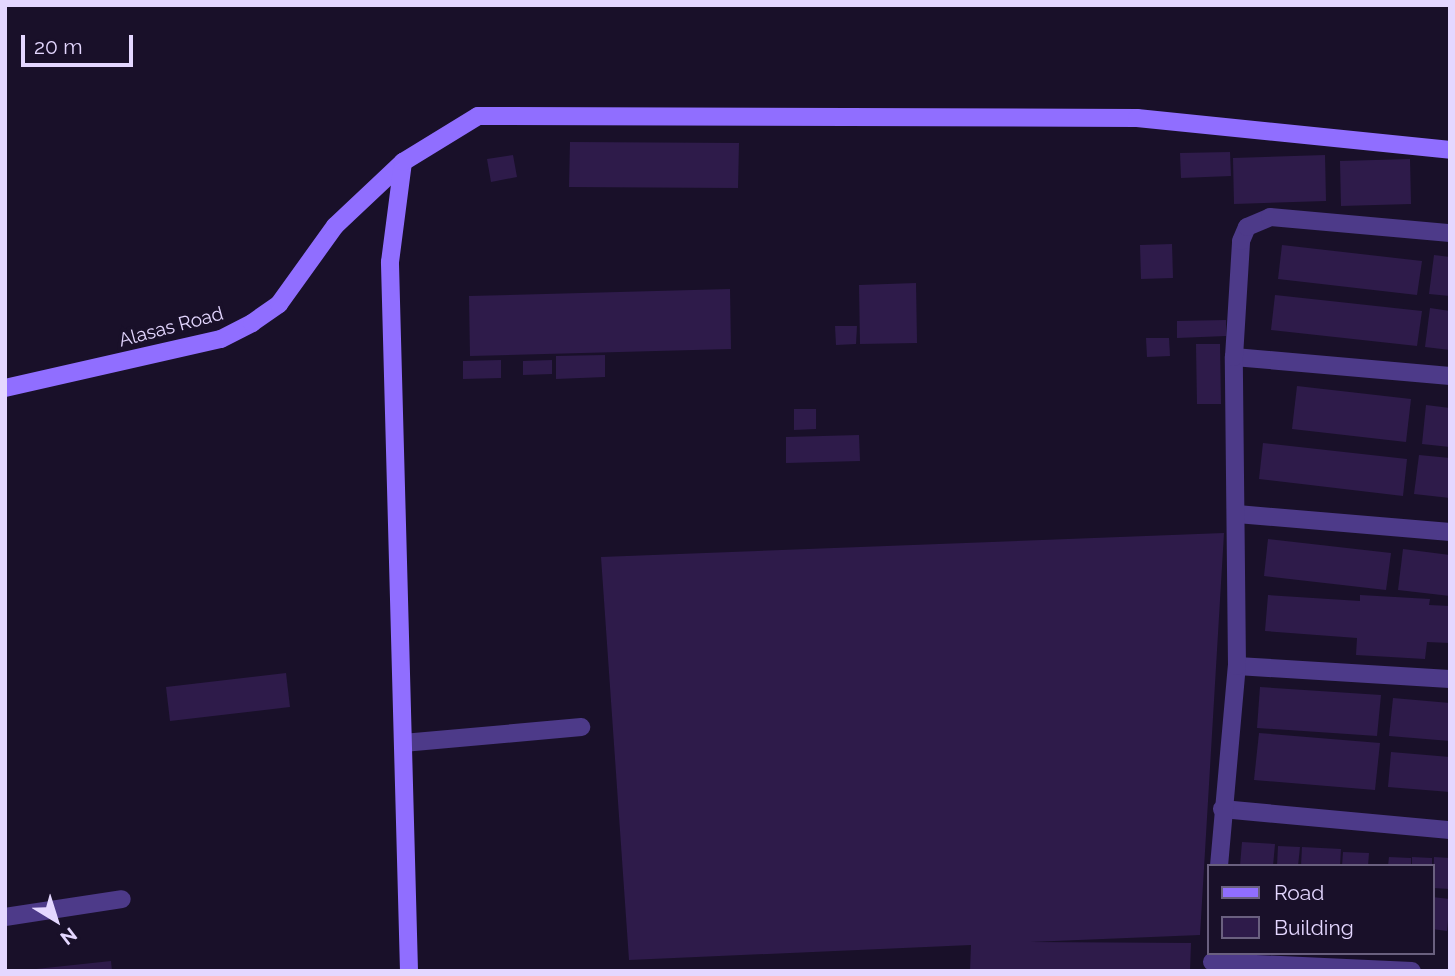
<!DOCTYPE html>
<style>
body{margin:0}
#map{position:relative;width:1455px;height:976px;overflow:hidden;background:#191029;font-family:Raleway,sans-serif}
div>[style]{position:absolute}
.building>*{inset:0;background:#2e1b4a}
.lane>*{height:18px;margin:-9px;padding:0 9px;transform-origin:9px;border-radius:9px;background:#4d3a89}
.street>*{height:18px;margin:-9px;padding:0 9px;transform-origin:9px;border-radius:9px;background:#4d3a89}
.secondary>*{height:18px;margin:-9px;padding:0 9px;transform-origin:9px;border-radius:9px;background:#906eff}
span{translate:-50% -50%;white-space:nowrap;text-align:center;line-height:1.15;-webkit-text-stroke:7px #191029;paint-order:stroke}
.street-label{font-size:19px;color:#e4d7ff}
.frame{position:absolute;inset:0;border:7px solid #e4d7ff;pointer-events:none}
.legend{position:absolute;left:1207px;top:864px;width:228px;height:91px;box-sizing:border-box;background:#191029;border:2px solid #6a607f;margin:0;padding:9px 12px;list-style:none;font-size:21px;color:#e4d7ff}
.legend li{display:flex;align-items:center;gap:14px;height:35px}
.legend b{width:35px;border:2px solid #6a607f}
.north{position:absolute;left:21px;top:885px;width:70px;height:70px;-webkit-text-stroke:5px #191029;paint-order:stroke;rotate:142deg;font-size:19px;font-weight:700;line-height:28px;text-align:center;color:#e4d7ff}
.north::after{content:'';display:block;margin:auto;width:24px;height:32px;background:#e4d7ff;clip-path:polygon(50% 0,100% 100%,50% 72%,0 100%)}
.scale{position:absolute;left:21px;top:35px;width:112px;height:32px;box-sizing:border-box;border:4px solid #e4d7ff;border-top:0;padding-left:9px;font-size:21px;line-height:24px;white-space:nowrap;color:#e4d7ff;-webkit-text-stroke:5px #191029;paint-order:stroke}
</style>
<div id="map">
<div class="building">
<i style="clip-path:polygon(570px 142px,739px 143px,738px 188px,569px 187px)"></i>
<i style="clip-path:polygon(1230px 152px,1231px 176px,1181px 178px,1180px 153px)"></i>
<i style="clip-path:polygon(513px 155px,517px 177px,491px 182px,487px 159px)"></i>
<i style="clip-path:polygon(1325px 155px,1326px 201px,1234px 204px,1233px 158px)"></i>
<i style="clip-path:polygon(1410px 159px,1411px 204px,1341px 206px,1340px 161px)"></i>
<i style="clip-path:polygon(1172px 244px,1173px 278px,1141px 279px,1140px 245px)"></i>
<i style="clip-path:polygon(1282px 245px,1422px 261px,1417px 295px,1278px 279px)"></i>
<i style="clip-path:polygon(1434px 255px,1450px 257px,1450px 296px,1429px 294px)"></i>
<i style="clip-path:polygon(916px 283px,917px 343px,860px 344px,859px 285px)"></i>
<i style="clip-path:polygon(730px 289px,731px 349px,470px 356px,469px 296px)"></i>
<i style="clip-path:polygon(1275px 295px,1422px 311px,1417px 346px,1271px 330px)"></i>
<i style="clip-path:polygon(1430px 308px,1450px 311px,1450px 350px,1425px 347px)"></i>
<i style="clip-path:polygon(1226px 320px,1226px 336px,1177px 338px,1177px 321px)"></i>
<i style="clip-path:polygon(835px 326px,857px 326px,856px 344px,836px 345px)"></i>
<i style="clip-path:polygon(1146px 338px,1169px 338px,1170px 356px,1147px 357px)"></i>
<i style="clip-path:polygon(1196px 344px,1220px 344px,1221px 404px,1197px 404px)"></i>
<i style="clip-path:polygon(605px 355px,605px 377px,556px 379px,556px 356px)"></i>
<i style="clip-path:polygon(501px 360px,501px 378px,463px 379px,463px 361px)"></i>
<i style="clip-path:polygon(552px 360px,552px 374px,523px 375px,523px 361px)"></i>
<i style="clip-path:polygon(1297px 386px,1411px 399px,1406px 442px,1292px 429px)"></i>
<i style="clip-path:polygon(1426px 405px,1450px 408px,1450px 447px,1422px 444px)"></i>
<i style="clip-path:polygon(794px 409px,816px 409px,816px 429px,794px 430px)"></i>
<i style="clip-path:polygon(859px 435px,860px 461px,786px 463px,786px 437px)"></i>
<i style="clip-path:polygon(1263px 443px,1407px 459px,1403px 496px,1259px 479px)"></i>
<i style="clip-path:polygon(1419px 455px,1450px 458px,1450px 498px,1414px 494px)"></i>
<i style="clip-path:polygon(1224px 533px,1200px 935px,1030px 942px,1191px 943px,1190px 971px,970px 971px,971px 945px,629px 960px,601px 557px)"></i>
<i style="clip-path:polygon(1268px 539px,1391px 553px,1386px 590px,1264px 576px)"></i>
<i style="clip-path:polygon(1403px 549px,1450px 555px,1450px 596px,1398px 590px)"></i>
<i style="clip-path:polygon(1268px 595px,1360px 601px,1360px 595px,1430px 599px,1429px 605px,1450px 606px,1450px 643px,1427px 642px,1425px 659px,1356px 655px,1357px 638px,1265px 631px)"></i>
<i style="clip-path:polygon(286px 673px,290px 707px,170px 721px,166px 687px)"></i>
<i style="clip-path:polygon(1260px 687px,1381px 695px,1377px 736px,1257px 728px)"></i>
<i style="clip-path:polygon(1393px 698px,1450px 703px,1450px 741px,1389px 736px)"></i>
<i style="clip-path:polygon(1259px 733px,1380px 743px,1375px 790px,1254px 780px)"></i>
<i style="clip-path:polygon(1391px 752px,1450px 757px,1450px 792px,1388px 787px)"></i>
<i style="clip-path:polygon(1242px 842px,1275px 844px,1273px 866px,1240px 866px)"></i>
<i style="clip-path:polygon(1278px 846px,1300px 847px,1298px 866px,1277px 866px)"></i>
<i style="clip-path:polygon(1302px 847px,1341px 849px,1340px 866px,1301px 866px)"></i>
<i style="clip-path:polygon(1343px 852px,1369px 853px,1368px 866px,1342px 866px)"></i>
<i style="clip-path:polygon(1389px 857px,1411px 858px,1411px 866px,1388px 866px)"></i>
<i style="clip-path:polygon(1412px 857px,1432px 858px,1432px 866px,1412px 866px)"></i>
<i style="clip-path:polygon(1434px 857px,1450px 858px,1450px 889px,1433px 888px)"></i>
<i style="clip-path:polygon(1432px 897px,1450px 899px,1447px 931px,1432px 929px)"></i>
<i style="clip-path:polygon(111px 961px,112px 971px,36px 971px,36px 969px)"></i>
</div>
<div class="lane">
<i style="left:403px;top:743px;width:179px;rotate:-5.1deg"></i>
<i style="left:5px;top:917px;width:118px;rotate:-8.7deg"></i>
</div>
<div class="street">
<i style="left:1234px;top:357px;width:217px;rotate:5deg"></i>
<i style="left:1237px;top:514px;width:214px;rotate:4.8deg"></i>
<i style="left:1237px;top:666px;width:213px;rotate:3.5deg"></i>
<i style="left:1222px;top:809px;width:229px;rotate:5.3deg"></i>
<i style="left:1219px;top:866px;width:201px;rotate:-84.9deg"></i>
<i style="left:1237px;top:666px;width:309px;rotate:-90.6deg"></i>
<i style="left:1234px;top:357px;width:116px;rotate:-86.5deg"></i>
<i style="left:1241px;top:241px;width:15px;rotate:-67deg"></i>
<i style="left:1247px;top:227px;width:25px;rotate:-23deg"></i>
<i style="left:1270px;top:217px;width:181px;rotate:5.1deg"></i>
<i style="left:1212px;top:962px;width:200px;rotate:2.6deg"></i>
</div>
<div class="secondary">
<i style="left:5px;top:388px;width:221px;rotate:-12.8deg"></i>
<i style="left:221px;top:339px;width:35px;rotate:-27deg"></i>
<i style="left:252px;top:323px;width:33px;rotate:-35deg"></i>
<i style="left:279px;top:304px;width:96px;rotate:-54.3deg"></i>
<i style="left:335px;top:226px;width:93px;rotate:-43.3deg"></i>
<i style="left:409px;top:971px;width:709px;rotate:-91.54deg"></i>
<i style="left:390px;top:262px;width:101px;rotate:-82.6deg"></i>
<i style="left:403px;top:162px;width:88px;rotate:-31.5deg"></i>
<i style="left:478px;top:116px;width:659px;rotate:0.17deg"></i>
<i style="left:1137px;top:118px;width:315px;rotate:5.8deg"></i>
</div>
<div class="street-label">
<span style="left:171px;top:327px;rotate:-15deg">Alasas Road</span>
</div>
<div class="frame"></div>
<ul class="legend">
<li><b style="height:9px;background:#906eff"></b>Road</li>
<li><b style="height:19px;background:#2e1b4a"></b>Building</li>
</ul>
<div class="north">N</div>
<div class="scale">20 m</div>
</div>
